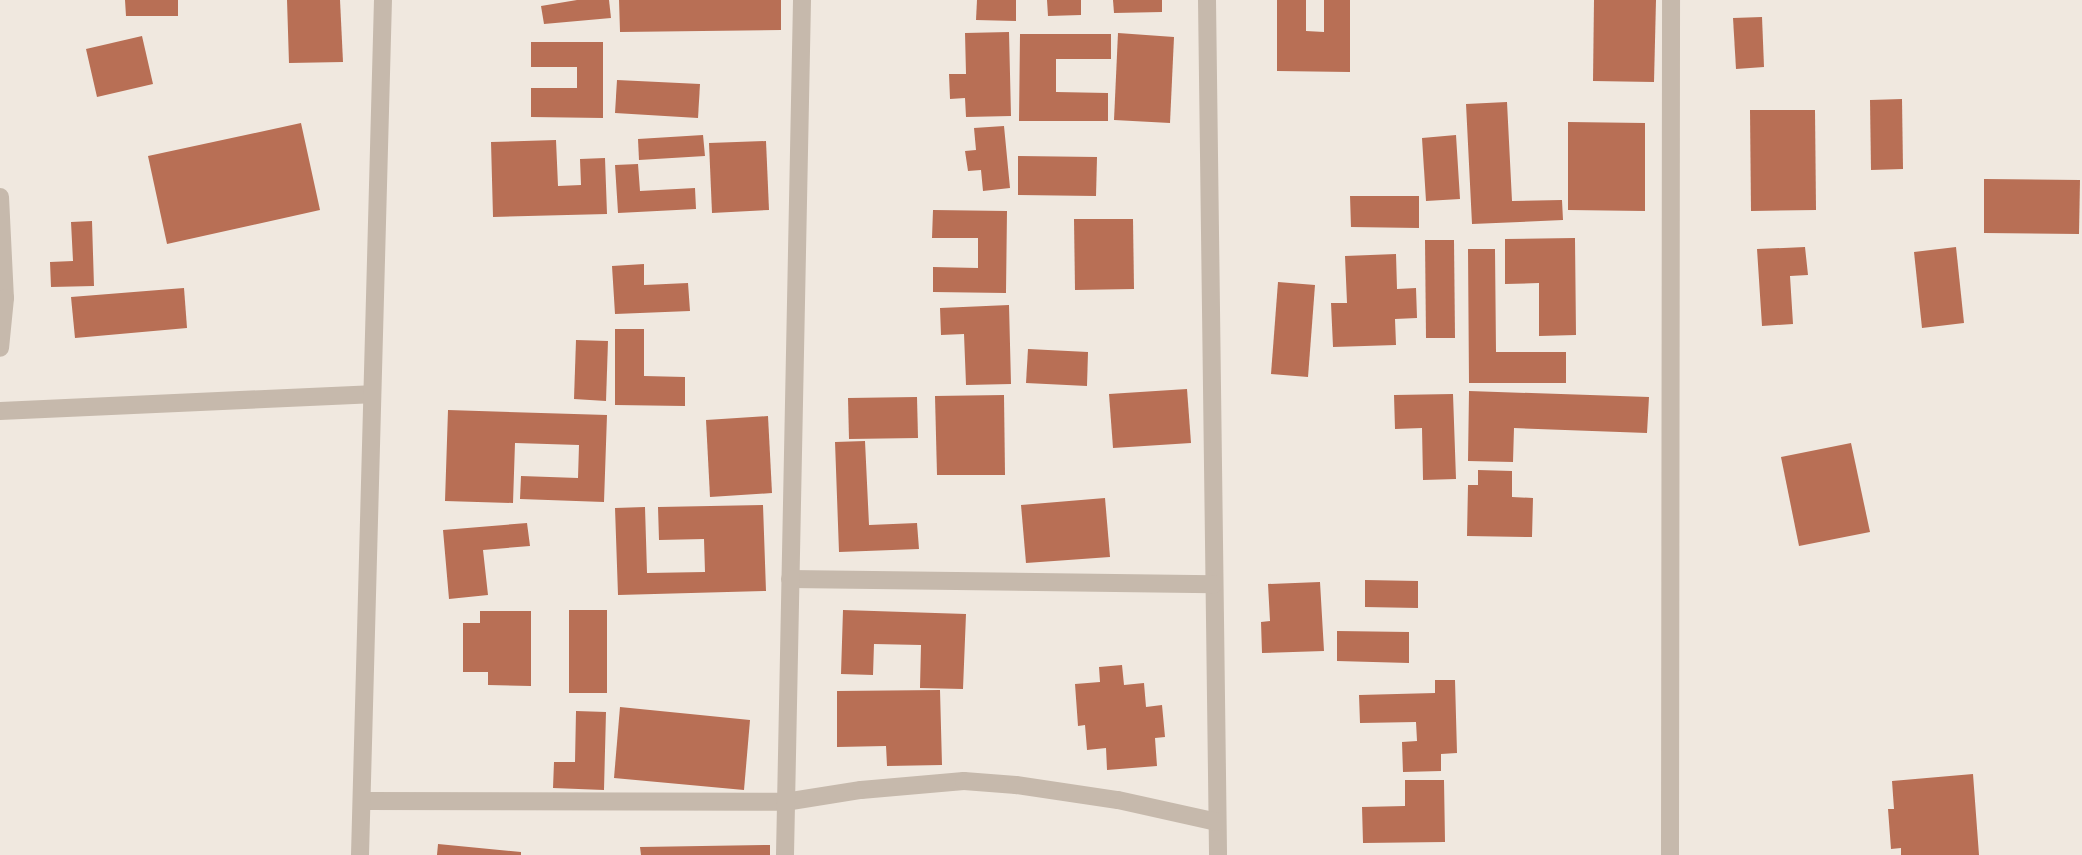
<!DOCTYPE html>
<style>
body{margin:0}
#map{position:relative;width:2082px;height:855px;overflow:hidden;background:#f0e8df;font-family:Overpass,sans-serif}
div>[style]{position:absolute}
.building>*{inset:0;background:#b86f55}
.minor>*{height:18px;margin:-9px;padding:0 9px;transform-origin:9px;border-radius:9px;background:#c6b9ac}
span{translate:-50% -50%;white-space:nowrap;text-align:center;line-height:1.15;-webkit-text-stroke:6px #f8f2ea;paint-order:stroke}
</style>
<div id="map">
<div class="building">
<i style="clip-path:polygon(125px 0,178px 0,178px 16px,126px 16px)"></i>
<i style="clip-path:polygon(287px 0,340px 0,343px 62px,289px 63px)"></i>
<i style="clip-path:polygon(577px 0,609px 0,611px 18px,544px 24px,541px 6px)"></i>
<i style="clip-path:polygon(619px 0,781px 0,781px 30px,620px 32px)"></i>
<i style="clip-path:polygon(977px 0,1016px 0,1016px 21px,976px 20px)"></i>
<i style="clip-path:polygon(1047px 0,1081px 0,1081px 15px,1048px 16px)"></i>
<i style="clip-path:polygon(1113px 0,1162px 0,1162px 12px,1114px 13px)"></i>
<i style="clip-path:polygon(1277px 0,1306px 0,1306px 31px,1324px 32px,1324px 0,1350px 0,1350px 72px,1277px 71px)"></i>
<i style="clip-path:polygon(1594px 0,1656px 0,1654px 82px,1593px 81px)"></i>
<i style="clip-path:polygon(1762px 17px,1764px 67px,1736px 69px,1733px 18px)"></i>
<i style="clip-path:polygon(1009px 32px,1011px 116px,966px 117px,965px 98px,950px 99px,949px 74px,966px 74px,965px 33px)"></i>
<i style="clip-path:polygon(1118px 33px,1174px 37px,1170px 123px,1114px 120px)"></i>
<i style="clip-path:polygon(1020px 34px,1111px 34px,1111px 59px,1056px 59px,1056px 92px,1108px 93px,1108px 121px,1019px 121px)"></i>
<i style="clip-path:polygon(142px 36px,153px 84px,97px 97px,86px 49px)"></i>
<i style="clip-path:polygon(531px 42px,603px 42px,603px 118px,531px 117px,531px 88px,577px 88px,577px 67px,531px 67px)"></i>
<i style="clip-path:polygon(617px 80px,700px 84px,698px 118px,615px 113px)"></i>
<i style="clip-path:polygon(1902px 99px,1903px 169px,1871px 170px,1870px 100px)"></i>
<i style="clip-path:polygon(1507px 102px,1512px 201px,1562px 200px,1563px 220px,1472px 224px,1466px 104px)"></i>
<i style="clip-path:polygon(1750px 110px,1815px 110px,1816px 210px,1751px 211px)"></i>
<i style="clip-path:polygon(1568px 122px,1645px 123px,1645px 211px,1568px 210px)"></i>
<i style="clip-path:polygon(301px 123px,320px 210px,167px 244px,148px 156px)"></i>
<i style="clip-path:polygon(1004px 126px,1010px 188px,983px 191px,981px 170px,968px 171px,965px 151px,976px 150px,974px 128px)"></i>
<i style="clip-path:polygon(703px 135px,705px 156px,639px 160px,638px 139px)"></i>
<i style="clip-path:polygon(1456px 135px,1460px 199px,1426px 201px,1422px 138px)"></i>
<i style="clip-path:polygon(556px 140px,558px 186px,581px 185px,580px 159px,605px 158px,607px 214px,493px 217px,491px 142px)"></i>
<i style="clip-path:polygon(766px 141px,769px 210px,712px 213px,709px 143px)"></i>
<i style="clip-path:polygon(1018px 156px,1097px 157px,1096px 196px,1018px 195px)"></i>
<i style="clip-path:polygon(638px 164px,640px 191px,695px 188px,696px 209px,618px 213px,615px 165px)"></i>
<i style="clip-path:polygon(1984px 179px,2080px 180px,2079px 234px,1984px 233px)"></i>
<i style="clip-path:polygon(1350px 196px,1419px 196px,1419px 228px,1351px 227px)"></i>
<i style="clip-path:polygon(933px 210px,1007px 211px,1006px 293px,933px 292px,933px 267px,978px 268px,978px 238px,932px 238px)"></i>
<i style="clip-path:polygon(1074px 219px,1133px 219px,1134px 289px,1075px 290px)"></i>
<i style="clip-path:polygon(92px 221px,94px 286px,51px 287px,50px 262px,73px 261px,71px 222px)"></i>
<i style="clip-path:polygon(1575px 238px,1576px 335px,1539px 336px,1539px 283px,1505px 284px,1505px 239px)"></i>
<i style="clip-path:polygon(1425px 240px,1454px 240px,1455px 338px,1426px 338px)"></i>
<i style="clip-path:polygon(1805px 247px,1808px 275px,1790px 276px,1793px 324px,1762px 326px,1757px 249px)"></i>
<i style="clip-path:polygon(1956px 247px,1964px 323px,1922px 328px,1914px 252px)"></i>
<i style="clip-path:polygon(1468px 249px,1495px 249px,1496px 352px,1566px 352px,1566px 383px,1469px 383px)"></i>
<i style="clip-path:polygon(1396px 254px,1397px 289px,1416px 288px,1417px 318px,1395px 319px,1396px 345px,1333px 347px,1331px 303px,1347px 303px,1345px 256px)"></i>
<i style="clip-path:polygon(644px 264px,644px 285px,688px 283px,690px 311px,615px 314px,612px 266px)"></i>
<i style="clip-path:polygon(1278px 282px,1315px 285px,1308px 377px,1271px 374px)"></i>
<i style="clip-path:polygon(184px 288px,187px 328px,75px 338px,71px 297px)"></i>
<i style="clip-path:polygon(1009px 305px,1011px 384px,966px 385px,964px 334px,941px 335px,940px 308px)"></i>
<i style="clip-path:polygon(615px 329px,644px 329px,644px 376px,685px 377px,685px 406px,615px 405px)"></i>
<i style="clip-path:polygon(576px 340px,608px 341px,606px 401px,574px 399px)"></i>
<i style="clip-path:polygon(1028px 349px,1088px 352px,1087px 386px,1026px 383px)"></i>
<i style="clip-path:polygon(1187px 389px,1191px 443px,1113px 448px,1109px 394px)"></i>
<i style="clip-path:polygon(1469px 391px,1649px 397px,1647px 433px,1514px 428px,1513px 462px,1468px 461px)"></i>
<i style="clip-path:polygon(1453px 394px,1456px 479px,1423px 480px,1422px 428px,1395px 429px,1394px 395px)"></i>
<i style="clip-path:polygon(1004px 395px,1005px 475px,937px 475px,935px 396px)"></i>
<i style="clip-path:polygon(917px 397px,918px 438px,849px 439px,848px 398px)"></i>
<i style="clip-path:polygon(448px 410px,607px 415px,604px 502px,520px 499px,521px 476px,578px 478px,579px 445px,515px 443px,513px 503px,445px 501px)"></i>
<i style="clip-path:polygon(768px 416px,772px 493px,710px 497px,706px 420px)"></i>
<i style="clip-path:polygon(865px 441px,869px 525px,917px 523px,919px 549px,839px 552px,835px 442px)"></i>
<i style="clip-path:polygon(1851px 443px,1870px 532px,1799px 546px,1781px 457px)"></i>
<i style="clip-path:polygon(1478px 470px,1512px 471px,1512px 497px,1533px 498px,1532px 537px,1467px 536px,1468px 485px,1478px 485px)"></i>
<i style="clip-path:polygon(1105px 498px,1110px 557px,1026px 563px,1021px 505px)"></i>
<i style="clip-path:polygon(763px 505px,766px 591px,618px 595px,615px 508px,645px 507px,647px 573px,705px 572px,704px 539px,659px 540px,658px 507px)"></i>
<i style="clip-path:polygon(527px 523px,530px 546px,483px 550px,488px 595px,449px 599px,443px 530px)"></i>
<i style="clip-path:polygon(1365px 580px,1418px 581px,1418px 608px,1365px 607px)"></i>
<i style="clip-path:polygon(1320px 582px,1324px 651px,1262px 653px,1261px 622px,1270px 621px,1268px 584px)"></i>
<i style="clip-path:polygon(569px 610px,607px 610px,607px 693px,569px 693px)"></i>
<i style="clip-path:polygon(843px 610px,966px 614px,963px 689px,920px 688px,921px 645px,874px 644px,873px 675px,841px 674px)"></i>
<i style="clip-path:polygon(480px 611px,531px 611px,531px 686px,488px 685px,488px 672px,463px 672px,463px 623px,480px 623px)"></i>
<i style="clip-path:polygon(1337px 631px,1409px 632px,1409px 663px,1337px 661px)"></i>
<i style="clip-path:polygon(1122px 665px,1124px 685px,1144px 683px,1146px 707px,1162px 705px,1165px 737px,1155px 738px,1157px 766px,1107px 770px,1106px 748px,1087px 750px,1085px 725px,1078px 726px,1075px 684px,1100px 682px,1099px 667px)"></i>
<i style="clip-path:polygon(1435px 680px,1455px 680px,1457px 753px,1441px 754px,1441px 771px,1403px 772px,1402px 742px,1417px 741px,1416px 722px,1360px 723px,1359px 695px,1435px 693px)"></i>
<i style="clip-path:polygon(940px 690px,942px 765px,887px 766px,886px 746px,837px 747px,837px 691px)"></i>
<i style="clip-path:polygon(620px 707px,750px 720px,744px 790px,614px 778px)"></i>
<i style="clip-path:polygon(576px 711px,606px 712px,604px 790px,553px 788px,554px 762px,575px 762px)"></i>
<i style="clip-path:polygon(1973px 774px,1979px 855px,1901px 855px,1901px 848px,1891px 849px,1888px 809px,1894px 809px,1892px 781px)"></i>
<i style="clip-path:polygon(1405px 780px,1444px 780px,1445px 842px,1363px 843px,1362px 807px,1405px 806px)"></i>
<i style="clip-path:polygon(438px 844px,521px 852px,521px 855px,437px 855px)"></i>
<i style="clip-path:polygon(770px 845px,770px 855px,641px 855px,640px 847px)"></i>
</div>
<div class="minor">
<i style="left:1207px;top:0;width:855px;rotate:89.26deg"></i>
<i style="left:0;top:197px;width:101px;rotate:87.2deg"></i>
<i style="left:5px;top:298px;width:50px;rotate:95.7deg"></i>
<i style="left:0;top:411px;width:371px;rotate:-2.6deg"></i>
<i style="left:790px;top:579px;width:424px;rotate:0.7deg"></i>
<i style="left:363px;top:801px;width:422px;rotate:0.1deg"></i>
<i style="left:785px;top:802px;width:77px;rotate:-9deg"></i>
<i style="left:861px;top:790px;width:103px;rotate:-5deg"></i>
<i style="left:964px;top:781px;width:52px;rotate:4.4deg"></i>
<i style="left:1016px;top:785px;width:103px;rotate:8.4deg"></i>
<i style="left:1118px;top:800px;width:101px;rotate:12.5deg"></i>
<i style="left:360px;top:855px;width:855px;rotate:-88.46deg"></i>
<i style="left:785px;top:855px;width:855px;rotate:-88.86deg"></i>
<i style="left:1670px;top:855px;width:855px;rotate:-89.93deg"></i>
</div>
</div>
